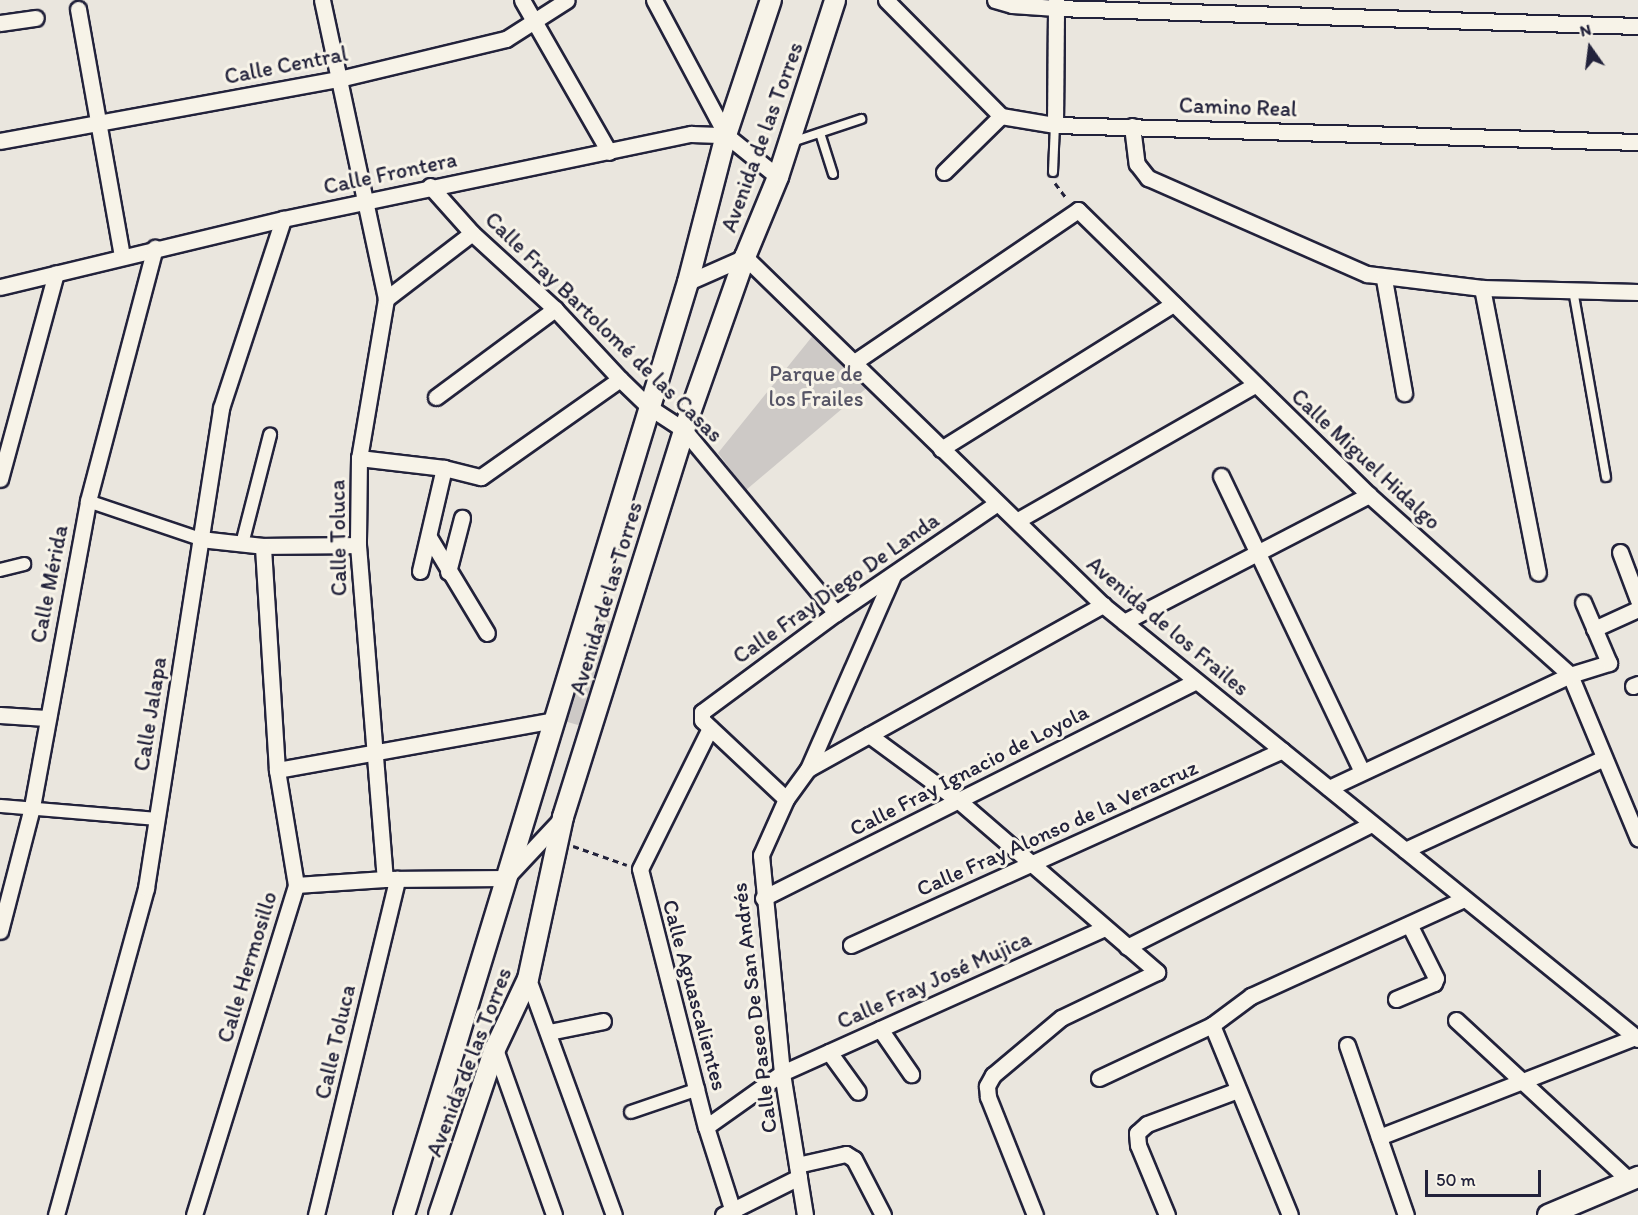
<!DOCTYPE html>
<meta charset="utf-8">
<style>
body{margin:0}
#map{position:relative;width:1638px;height:1215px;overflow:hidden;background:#eae6de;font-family:Itim,sans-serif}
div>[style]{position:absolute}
.green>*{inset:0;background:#cdc9c6}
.path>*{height:3px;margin-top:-1.5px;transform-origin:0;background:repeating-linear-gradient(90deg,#22223b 0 6px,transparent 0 10.5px)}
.roads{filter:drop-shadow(2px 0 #22223b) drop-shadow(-2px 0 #22223b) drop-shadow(0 2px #22223b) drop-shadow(0 -2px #22223b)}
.service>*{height:8px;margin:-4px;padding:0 4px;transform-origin:4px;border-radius:4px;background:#f7f3e8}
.pedestrian>*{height:12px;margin:-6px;padding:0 6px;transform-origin:6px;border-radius:6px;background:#f7f3e8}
.minor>*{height:15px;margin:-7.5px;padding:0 7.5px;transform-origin:7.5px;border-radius:7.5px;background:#f7f3e8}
.tertiary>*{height:20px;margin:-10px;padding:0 10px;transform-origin:10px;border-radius:10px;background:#f7f3e8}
span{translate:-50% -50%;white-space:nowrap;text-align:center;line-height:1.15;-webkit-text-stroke:6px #f7f3e8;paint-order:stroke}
.street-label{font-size:22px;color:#22223b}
.park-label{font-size:22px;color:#555465}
.north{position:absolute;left:1560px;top:18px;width:60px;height:60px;-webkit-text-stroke:4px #f7f3e8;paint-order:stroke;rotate:346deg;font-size:16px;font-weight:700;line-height:24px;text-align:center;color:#22223b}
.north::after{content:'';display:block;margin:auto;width:21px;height:27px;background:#22223b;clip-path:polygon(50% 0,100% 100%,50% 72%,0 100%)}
.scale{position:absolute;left:1425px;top:1170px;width:116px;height:27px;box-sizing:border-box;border:3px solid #22223b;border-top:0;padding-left:8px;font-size:18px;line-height:21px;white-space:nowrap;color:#22223b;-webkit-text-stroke:4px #f7f3e8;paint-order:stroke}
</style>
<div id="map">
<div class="green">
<i style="clip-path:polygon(815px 333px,869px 386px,746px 490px,718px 453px)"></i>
<i style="clip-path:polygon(586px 615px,628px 626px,599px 731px,557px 719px)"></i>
</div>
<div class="path">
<i style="left:1055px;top:183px;width:20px;rotate:53deg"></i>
<i style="left:573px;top:846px;width:57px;rotate:19.4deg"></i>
</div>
<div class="roads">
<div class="service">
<i style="left:820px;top:133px;width:43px;rotate:72.4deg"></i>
<i style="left:792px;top:142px;width:73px;rotate:-18.4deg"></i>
<i style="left:1053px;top:172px;width:47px;rotate:-87.6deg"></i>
<i style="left:1573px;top:290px;width:190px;rotate:80deg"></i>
</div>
<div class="pedestrian">
<i style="left:88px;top:501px;width:118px;rotate:18.7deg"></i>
<i style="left:242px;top:544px;width:113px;rotate:-75.6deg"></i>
<i style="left:0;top:570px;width:25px;rotate:-14deg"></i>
<i style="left:0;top:806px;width:158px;rotate:4.7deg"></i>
<i style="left:631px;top:1112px;width:71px;rotate:-18.9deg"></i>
</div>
<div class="minor">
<i style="left:322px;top:0;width:306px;rotate:77.9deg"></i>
<i style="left:386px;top:299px;width:161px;rotate:99.6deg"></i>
<i style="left:359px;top:458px;width:87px;rotate:90.7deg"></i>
<i style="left:358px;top:545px;width:335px;rotate:85.4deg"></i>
<i style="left:522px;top:0;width:175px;rotate:60.2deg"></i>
<i style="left:654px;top:0;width:153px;rotate:61.9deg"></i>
<i style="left:886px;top:0;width:163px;rotate:45.2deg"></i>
<i style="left:1001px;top:116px;width:55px;rotate:9.5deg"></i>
<i style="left:1055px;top:125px;width:583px;rotate:1.67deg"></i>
<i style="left:995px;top:0;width:18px;rotate:16deg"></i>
<i style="left:1012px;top:5px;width:44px;rotate:3.9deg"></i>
<i style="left:1056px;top:8px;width:582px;rotate:1.77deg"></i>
<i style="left:78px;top:9px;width:251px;rotate:79.9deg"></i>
<i style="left:0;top:23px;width:36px;rotate:-8deg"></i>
<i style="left:1055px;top:125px;width:125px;rotate:-89.5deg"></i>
<i style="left:1132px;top:126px;width:38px;rotate:83deg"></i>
<i style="left:1137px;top:164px;width:18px;rotate:52deg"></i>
<i style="left:1148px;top:178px;width:239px;rotate:23.7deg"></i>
<i style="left:1367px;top:274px;width:116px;rotate:6.9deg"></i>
<i style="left:1482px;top:288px;width:156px;rotate:1.5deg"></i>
<i style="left:0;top:141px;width:345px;rotate:-10.4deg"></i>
<i style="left:339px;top:79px;width:172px;rotate:-13.5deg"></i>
<i style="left:506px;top:39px;width:72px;rotate:-32.6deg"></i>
<i style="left:944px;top:172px;width:80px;rotate:-44.5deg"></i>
<i style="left:430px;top:186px;width:63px;rotate:48.2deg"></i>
<i style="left:472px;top:233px;width:113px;rotate:42.5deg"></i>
<i style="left:555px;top:309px;width:96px;rotate:47.1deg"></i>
<i style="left:620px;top:379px;width:40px;rotate:44deg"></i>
<i style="left:649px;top:407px;width:42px;rotate:33.3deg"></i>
<i style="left:684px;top:430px;width:238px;rotate:50.3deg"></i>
<i style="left:1384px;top:279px;width:116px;rotate:80deg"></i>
<i style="left:688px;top:282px;width:62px;rotate:-23.7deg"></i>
<i style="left:745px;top:257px;width:499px;rotate:44.2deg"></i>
<i style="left:1103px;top:605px;width:689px;rotate:39.05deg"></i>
<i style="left:0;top:287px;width:291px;rotate:-13.5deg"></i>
<i style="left:283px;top:219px;width:417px;rotate:-11.8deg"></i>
<i style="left:691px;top:134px;width:35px;rotate:2deg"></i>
<i style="left:726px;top:135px;width:67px;rotate:38.9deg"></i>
<i style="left:1482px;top:288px;width:290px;rotate:78.9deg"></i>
<i style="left:386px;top:299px;width:108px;rotate:-37.5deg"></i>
<i style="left:853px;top:363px;width:272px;rotate:-34.2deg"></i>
<i style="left:1078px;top:210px;width:407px;rotate:44.4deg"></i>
<i style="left:1369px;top:495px;width:270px;rotate:41.8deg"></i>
<i style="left:1570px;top:675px;width:177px;rotate:67.4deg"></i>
<i style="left:436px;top:397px;width:148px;rotate:-36.5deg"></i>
<i style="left:941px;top:449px;width:274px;rotate:-32deg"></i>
<i style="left:359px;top:458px;width:86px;rotate:6.7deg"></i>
<i style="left:444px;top:468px;width:38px;rotate:14deg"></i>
<i style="left:481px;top:477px;width:170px;rotate:-35.2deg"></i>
<i style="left:1221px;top:476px;width:327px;rotate:64.5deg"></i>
<i style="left:0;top:479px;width:213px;rotate:-74.8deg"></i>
<i style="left:1018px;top:520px;width:273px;rotate:-29.7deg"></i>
<i style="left:429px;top:537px;width:112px;rotate:58.9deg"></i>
<i style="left:200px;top:539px;width:63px;rotate:6.3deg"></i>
<i style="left:263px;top:546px;width:95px;rotate:-0.6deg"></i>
<i style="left:1620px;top:552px;width:51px;rotate:69.4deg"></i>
<i style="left:420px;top:571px;width:106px;rotate:-76.9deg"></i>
<i style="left:448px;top:572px;width:56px;rotate:-75.5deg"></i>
<i style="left:1124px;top:622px;width:276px;rotate:-27.4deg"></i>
<i style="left:1594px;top:629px;width:48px;rotate:-24.4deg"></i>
<i style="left:1633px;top:686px;width:5px;rotate:-22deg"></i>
<i style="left:0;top:715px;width:46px;rotate:3.7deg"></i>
<i style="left:710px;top:728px;width:157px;rotate:116.4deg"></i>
<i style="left:640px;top:869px;width:266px;rotate:75.7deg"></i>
<i style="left:706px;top:1127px;width:92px;rotate:72.3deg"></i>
<i style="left:869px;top:735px;width:112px;rotate:36.3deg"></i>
<i style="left:959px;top:801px;width:262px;rotate:40.8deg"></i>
<i style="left:1157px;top:972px;width:106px;rotate:154.4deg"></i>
<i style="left:1061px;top:1018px;width:89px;rotate:140deg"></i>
<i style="left:993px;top:1075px;width:13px;rotate:119deg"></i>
<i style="left:987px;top:1086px;width:11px;rotate:85deg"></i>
<i style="left:988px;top:1097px;width:127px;rotate:68.3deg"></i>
<i style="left:808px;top:769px;width:338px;rotate:-29.1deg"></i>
<i style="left:277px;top:770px;width:281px;rotate:-10.2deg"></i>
<i style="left:1329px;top:788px;width:266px;rotate:-25.1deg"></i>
<i style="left:1570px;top:675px;width:41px;rotate:-17.1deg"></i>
<i style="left:1609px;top:663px;width:66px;rotate:-113.1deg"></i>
<i style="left:786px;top:799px;width:115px;rotate:-136.8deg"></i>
<i style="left:702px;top:720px;width:8px;rotate:-90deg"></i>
<i style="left:702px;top:712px;width:167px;rotate:-36.5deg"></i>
<i style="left:836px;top:613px;width:194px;rotate:-34.3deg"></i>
<i style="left:1405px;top:850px;width:219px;rotate:-24.8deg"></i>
<i style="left:296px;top:885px;width:89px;rotate:-3.9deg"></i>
<i style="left:385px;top:879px;width:121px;rotate:-0.5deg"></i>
<i style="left:506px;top:878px;width:83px;rotate:-46.9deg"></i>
<i style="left:763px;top:898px;width:484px;rotate:-26.6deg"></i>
<i style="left:0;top:931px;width:128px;rotate:-75.5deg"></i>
<i style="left:32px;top:807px;width:311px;rotate:-79.6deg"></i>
<i style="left:88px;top:501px;width:262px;rotate:-75.2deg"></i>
<i style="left:851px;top:945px;width:473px;rotate:-24.3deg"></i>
<i style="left:1127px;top:947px;width:274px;rotate:-26.7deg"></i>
<i style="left:528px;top:979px;width:251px;rotate:70deg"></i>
<i style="left:1396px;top:999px;width:41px;rotate:-22.8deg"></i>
<i style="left:1434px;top:983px;width:5px;rotate:-68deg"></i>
<i style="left:1436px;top:978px;width:60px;rotate:-116.6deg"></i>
<i style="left:1456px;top:1020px;width:237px;rotate:42.8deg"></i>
<i style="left:1212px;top:1025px;width:205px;rotate:67.7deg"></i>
<i style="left:880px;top:1029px;width:55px;rotate:55.4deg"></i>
<i style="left:549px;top:1032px;width:55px;rotate:-11.5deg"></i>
<i style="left:1347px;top:1045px;width:180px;rotate:70.9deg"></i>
<i style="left:495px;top:1049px;width:176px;rotate:70.4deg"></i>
<i style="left:829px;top:1052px;width:49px;rotate:54.1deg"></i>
<i style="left:1099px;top:1078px;width:125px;rotate:-25.1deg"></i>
<i style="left:1212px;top:1025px;width:49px;rotate:-36.6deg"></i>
<i style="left:1251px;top:996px;width:234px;rotate:-24.5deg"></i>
<i style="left:706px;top:1127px;width:93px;rotate:-35.4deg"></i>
<i style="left:782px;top:1073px;width:354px;rotate:-24.2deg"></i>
<i style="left:1379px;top:1137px;width:275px;rotate:-21.3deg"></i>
<i style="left:797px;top:1165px;width:50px;rotate:-12.7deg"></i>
<i style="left:846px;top:1154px;width:9px;rotate:32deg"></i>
<i style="left:854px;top:1159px;width:63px;rotate:62.6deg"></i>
<i style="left:56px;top:1215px;width:339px;rotate:-74.6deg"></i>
<i style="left:146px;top:888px;width:486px;rotate:-81.1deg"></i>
<i style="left:221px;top:408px;width:199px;rotate:-71.8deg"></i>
<i style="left:194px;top:1215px;width:345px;rotate:-72.8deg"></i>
<i style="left:296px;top:885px;width:117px;rotate:-99.4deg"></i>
<i style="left:277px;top:770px;width:224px;rotate:-93.6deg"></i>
<i style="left:316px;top:1215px;width:346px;rotate:-76.4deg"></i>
<i style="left:723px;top:1215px;width:85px;rotate:-26.6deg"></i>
<i style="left:805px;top:1215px;width:144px;rotate:-99.2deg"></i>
<i style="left:782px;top:1073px;width:219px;rotate:-95.5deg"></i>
<i style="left:761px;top:855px;width:61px;rotate:-65.9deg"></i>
<i style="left:786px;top:799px;width:37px;rotate:-54deg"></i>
<i style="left:808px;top:769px;width:212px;rotate:-66.3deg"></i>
<i style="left:1167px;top:1215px;width:76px;rotate:-112.5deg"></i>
<i style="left:1138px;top:1145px;width:12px;rotate:-95deg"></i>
<i style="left:1137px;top:1133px;width:13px;rotate:-42deg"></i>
<i style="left:1147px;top:1124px;width:97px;rotate:-20.5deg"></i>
</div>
<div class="tertiary">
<i style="left:404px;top:1215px;width:975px;rotate:-73.07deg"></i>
<i style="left:688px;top:282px;width:152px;rotate:-75.5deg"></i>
<i style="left:726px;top:135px;width:142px;rotate:-71.6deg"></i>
<i style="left:439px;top:1215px;width:175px;rotate:-71.4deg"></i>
<i style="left:495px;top:1049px;width:77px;rotate:-64.8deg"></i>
<i style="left:528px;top:979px;width:166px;rotate:-77.8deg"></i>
<i style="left:563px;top:817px;width:405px;rotate:-72.6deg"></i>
<i style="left:684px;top:430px;width:183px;rotate:-70.6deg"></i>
<i style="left:745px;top:257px;width:87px;rotate:-67.6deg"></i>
<i style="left:778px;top:177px;width:186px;rotate:-72.1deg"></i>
<i style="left:1548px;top:1215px;width:98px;rotate:-22.9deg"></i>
</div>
</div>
<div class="street-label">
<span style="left:286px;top:65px;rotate:-11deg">Calle Central</span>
<span style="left:1238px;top:107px;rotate:2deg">Camino Real</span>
<span style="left:762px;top:137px;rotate:-70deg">Avenida de las Torres</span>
<span style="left:390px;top:173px;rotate:-12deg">Calle Frontera</span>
<span style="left:604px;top:327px;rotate:44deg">Calle Fray Bartolomé de las Casas</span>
<span style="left:1366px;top:459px;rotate:43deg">Calle Miguel Hidalgo</span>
<span style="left:338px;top:538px;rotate:-91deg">Calle Toluca</span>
<span style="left:49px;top:584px;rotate:-79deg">Calle Mérida</span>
<span style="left:836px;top:588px;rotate:-35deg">Calle Fray Diego De Landa</span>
<span style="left:606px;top:598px;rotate:-73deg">Avenida de las Torres</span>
<span style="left:1168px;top:626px;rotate:40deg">Avenida de los Frailes</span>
<span style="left:150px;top:714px;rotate:-81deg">Calle Jalapa</span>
<span style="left:969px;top:770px;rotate:-27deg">Calle Fray Ignacio de Loyola</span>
<span style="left:1057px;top:828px;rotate:-24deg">Calle Fray Alonso de la Veracruz</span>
<span style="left:247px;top:967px;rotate:-73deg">Calle Hermosillo</span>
<span style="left:934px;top:980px;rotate:-24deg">Calle Fray José Mujica</span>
<span style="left:695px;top:995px;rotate:75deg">Calle Aguascalientes</span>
<span style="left:754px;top:1008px;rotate:-97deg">Calle Paseo De San Andrés</span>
<span style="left:335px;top:1042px;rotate:-77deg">Calle Toluca</span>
<span style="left:469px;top:1062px;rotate:-69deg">Avenida de las Torres</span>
</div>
<div class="park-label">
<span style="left:816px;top:386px">Parque de<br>los Frailes</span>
</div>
<div class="north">N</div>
<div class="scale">50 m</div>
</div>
